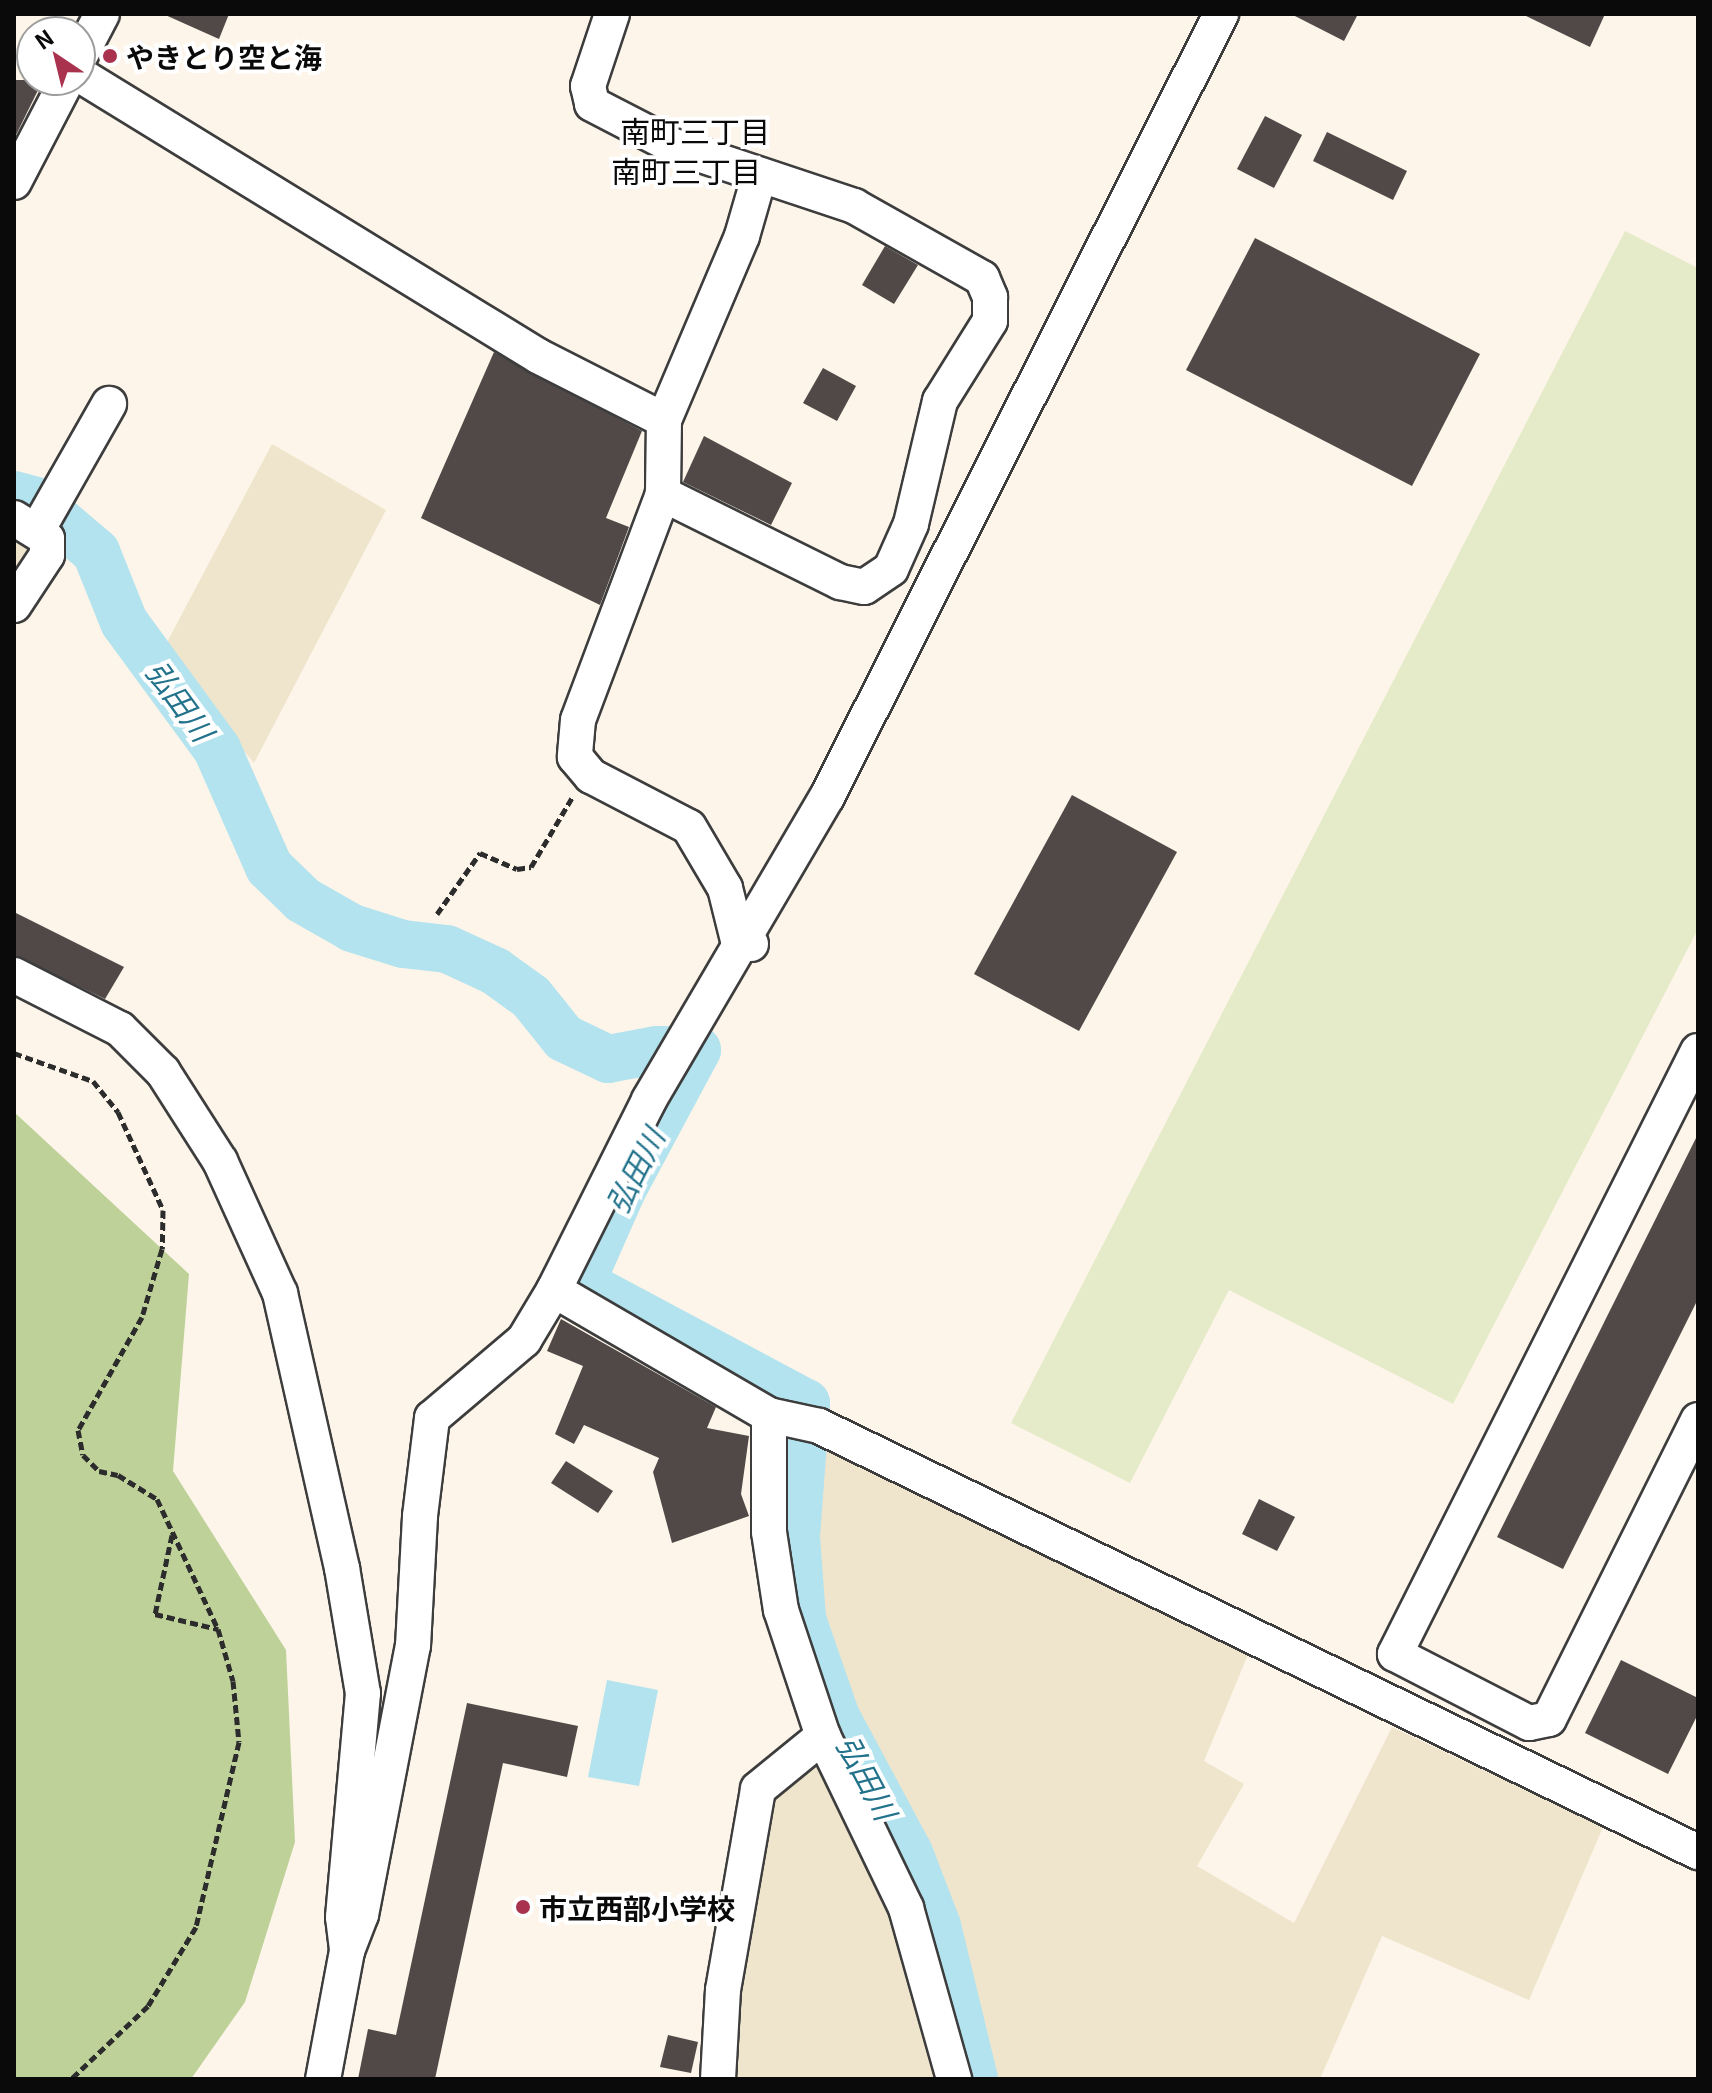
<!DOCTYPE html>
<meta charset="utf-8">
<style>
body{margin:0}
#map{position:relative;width:1712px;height:2093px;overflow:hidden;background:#fdf5e9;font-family:Georgia,"Noto Sans JP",serif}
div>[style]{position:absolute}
.farmland>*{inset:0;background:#efe5cc}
.forest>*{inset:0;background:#bdd198}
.pitch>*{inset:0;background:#e5ebc8}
.water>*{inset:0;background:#b3e3ee}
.river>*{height:48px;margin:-24px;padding:0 24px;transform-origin:24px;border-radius:24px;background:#b3e3ee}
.building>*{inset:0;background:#514947}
.path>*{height:5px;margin-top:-2.5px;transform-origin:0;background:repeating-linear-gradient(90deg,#2c2c2c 0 8px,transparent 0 12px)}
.roads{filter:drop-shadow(2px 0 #3d3d3d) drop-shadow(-2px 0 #3d3d3d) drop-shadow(0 2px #3d3d3d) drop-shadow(0 -2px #3d3d3d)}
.minor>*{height:34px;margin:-17px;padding:0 17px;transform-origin:17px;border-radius:17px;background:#fff}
.dots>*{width:22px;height:22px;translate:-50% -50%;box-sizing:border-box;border:4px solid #fff;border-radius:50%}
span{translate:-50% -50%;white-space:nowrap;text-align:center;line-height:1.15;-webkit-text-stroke:8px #fff;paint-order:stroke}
.poi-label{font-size:28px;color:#0a0a0a;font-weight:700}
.left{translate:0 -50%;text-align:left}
.neighbourhood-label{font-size:30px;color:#0a0a0a}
.water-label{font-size:30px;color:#22728c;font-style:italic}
.frame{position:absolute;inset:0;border:16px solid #0a0a0a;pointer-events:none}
.north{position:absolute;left:16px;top:16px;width:80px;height:80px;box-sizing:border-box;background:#fff;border:2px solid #9d9d9d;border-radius:50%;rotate:325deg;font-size:22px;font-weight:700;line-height:32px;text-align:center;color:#0a0a0a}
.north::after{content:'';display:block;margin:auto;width:28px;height:36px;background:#a9324e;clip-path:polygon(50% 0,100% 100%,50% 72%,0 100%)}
</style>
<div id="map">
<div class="farmland">
<i style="clip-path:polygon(272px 444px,386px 510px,254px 763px,186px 682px,165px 646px)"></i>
<i style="clip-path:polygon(14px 528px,35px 535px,14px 595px)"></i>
<i style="clip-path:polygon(819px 1438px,1249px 1652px,1204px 1761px,1244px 1784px,1197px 1866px,1294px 1923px,1392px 1727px,1603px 1827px,1529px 2000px,1382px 1936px,1320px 2079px,991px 2079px,934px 1872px,853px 1731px,808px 1582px,805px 1486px)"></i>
<i style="clip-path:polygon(811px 1756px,861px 1835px,899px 1915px,942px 2079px,732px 2079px,734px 1984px,762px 1807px)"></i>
</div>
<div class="forest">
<i style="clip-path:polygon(14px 1112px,189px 1274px,173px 1471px,286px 1650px,295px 1842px,245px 2002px,191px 2079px,14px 2079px)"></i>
</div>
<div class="pitch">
<i style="clip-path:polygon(1625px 231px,1698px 268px,1698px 929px,1453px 1404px,1229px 1290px,1130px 1483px,1011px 1423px)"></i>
</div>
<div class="water">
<i style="clip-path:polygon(607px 1680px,658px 1690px,639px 1786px,588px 1777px)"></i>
</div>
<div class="river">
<i style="left:14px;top:495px;width:23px;rotate:15deg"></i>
<i style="left:36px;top:501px;width:79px;rotate:40.4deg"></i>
<i style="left:96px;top:552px;width:75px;rotate:68.2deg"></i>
<i style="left:124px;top:622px;width:157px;rotate:53.8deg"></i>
<i style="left:217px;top:749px;width:129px;rotate:66.2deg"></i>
<i style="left:269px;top:867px;width:47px;rotate:44.1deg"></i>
<i style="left:303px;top:900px;width:56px;rotate:29.7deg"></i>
<i style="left:352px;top:928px;width:53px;rotate:17.4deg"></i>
<i style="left:403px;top:944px;width:44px;rotate:6.5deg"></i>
<i style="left:447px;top:949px;width:53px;rotate:24.6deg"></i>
<i style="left:495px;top:971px;width:44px;rotate:35.8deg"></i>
<i style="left:531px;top:997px;width:53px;rotate:51.2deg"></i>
<i style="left:564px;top:1038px;width:49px;rotate:25.5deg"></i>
<i style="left:608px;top:1059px;width:50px;rotate:-10.4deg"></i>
<i style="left:657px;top:1050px;width:40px"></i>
<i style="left:697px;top:1050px;width:159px;rotate:118.2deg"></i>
<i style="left:622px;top:1190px;width:102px;rotate:113.8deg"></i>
<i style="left:581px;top:1283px;width:255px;rotate:28.1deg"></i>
<i style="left:806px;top:1403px;width:134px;rotate:94.3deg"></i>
<i style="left:796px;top:1537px;width:82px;rotate:85.8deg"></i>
<i style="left:802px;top:1619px;width:104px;rotate:70.9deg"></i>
<i style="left:836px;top:1717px;width:154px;rotate:61.8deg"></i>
<i style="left:909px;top:1853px;width:78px;rotate:69deg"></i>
<i style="left:937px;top:1926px;width:157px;rotate:76.4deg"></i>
</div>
<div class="building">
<i style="clip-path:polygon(163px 14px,229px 14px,219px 39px)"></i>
<i style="clip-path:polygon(1291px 14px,1358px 14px,1344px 41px)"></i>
<i style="clip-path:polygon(1522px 14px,1605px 14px,1590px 47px)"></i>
<i style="clip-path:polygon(14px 80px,43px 80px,14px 139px)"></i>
<i style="clip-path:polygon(1265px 116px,1302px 135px,1274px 188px,1237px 169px)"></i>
<i style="clip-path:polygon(1327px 132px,1407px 171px,1393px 200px,1313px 161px)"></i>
<i style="clip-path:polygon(1255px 238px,1480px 354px,1412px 486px,1186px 370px)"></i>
<i style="clip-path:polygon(885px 246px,918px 265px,894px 304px,862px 285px)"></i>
<i style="clip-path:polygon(494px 352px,642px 431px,606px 518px,629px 527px,600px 605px,421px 518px)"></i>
<i style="clip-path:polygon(823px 368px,856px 386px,837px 421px,803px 403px)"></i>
<i style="clip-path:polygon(704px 436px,792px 483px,771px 525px,683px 482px)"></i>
<i style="clip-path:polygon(1072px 795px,1177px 852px,1079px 1031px,974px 974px)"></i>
<i style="clip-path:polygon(14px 912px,124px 967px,105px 999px,14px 955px)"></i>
<i style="clip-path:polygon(1698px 1134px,1698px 1299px,1563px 1569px,1497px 1537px)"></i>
<i style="clip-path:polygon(561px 1319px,716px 1407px,707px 1428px,749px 1436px,741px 1494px,749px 1516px,672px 1543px,653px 1472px,659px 1458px,584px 1425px,574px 1444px,555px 1434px,583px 1366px,547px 1351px)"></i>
<i style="clip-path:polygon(566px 1461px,613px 1491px,598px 1513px,551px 1483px)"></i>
<i style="clip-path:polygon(1259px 1499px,1295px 1517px,1277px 1551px,1242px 1534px)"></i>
<i style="clip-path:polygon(1621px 1660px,1698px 1698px,1698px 1714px,1668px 1774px,1585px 1733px)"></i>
<i style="clip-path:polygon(467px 1703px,578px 1726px,567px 1777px,503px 1763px,435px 2079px,358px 2079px,368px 2029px,396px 2035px)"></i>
<i style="clip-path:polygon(668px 2035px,698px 2042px,691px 2073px,660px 2067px)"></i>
</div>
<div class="path">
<i style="left:437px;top:914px;width:75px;rotate:-54.8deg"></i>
<i style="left:480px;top:853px;width:40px;rotate:23.4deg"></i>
<i style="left:517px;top:869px;width:14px;rotate:-8deg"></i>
<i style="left:531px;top:867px;width:82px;rotate:-59.4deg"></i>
<i style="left:14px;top:1053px;width:84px;rotate:19.5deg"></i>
<i style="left:93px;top:1081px;width:40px;rotate:51deg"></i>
<i style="left:118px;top:1112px;width:108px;rotate:65.3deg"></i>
<i style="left:163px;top:1210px;width:39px;rotate:91deg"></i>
<i style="left:162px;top:1249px;width:71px;rotate:106.4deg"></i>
<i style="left:142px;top:1317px;width:130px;rotate:119.5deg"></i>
<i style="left:78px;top:1430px;width:25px;rotate:79deg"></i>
<i style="left:83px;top:1455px;width:23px;rotate:45deg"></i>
<i style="left:99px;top:1471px;width:19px;rotate:12deg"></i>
<i style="left:118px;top:1475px;width:46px;rotate:31.6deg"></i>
<i style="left:157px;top:1499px;width:144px;rotate:64.9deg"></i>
<i style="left:218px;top:1629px;width:54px;rotate:73.9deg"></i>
<i style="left:233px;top:1681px;width:61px;rotate:84.4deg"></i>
<i style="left:239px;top:1742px;width:190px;rotate:103.1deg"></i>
<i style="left:196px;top:1927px;width:92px;rotate:121.3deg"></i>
<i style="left:148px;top:2006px;width:106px;rotate:136.5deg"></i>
<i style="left:172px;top:1535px;width:81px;rotate:102.1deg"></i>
<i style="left:155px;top:1614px;width:65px;rotate:13.4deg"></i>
</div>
<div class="roads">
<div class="minor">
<i style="left:612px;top:14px;width:76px;rotate:108.4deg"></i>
<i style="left:588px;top:86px;width:18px;rotate:77deg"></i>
<i style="left:592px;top:104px;width:89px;rotate:27.4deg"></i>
<i style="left:671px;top:145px;width:193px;rotate:18.4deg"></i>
<i style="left:854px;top:206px;width:147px;rotate:29.4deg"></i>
<i style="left:982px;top:278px;width:21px;rotate:67deg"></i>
<i style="left:990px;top:297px;width:24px;rotate:90deg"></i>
<i style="left:990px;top:321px;width:94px;rotate:122deg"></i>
<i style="left:940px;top:401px;width:126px;rotate:103.3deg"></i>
<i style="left:911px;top:524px;width:49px;rotate:114deg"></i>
<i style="left:891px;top:569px;width:32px;rotate:146deg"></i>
<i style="left:864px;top:587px;width:25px;rotate:-168deg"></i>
<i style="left:840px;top:582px;width:198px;rotate:-153.6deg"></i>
<i style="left:80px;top:56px;width:47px;rotate:-62.4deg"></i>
<i style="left:80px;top:75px;width:537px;rotate:31.53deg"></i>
<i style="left:538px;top:356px;width:141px;rotate:26.9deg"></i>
<i style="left:664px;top:420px;width:74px;rotate:90.8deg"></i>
<i style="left:663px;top:494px;width:241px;rotate:110.6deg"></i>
<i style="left:578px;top:720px;width:37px;rotate:95deg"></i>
<i style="left:575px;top:757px;width:25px;rotate:50deg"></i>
<i style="left:591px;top:776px;width:110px;rotate:27.5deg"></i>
<i style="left:689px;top:827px;width:71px;rotate:59.5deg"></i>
<i style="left:725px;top:888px;width:58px;rotate:76deg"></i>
<i style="left:739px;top:944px;width:12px"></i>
<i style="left:14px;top:182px;width:115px;rotate:-62.5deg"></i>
<i style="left:664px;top:420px;width:200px;rotate:-67deg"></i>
<i style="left:742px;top:236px;width:61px;rotate:-73.9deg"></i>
<i style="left:14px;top:518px;width:39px;rotate:32deg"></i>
<i style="left:47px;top:539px;width:16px;rotate:90deg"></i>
<i style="left:47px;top:555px;width:60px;rotate:123.4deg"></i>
<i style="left:38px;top:529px;width:144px;rotate:-60.4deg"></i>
<i style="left:14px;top:975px;width:119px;rotate:27deg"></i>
<i style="left:120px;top:1029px;width:61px;rotate:45deg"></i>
<i style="left:163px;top:1072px;width:106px;rotate:57.4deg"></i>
<i style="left:220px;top:1161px;width:145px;rotate:65.6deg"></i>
<i style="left:280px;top:1293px;width:282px;rotate:77.3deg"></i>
<i style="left:342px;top:1568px;width:127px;rotate:80.5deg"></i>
<i style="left:363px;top:1693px;width:225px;rotate:95.1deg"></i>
<i style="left:343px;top:1917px;width:34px;rotate:83deg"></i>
<i style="left:347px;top:1951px;width:130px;rotate:100.6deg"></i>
<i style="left:1698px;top:1051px;width:675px;rotate:116.68deg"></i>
<i style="left:1395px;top:1654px;width:151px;rotate:27.2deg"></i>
<i style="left:1529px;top:1723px;width:20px;rotate:-11deg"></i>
<i style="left:1549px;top:1719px;width:334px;rotate:-63.5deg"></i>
<i style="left:554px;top:1290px;width:249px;rotate:30.2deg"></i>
<i style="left:769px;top:1415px;width:51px;rotate:12.4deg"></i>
<i style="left:819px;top:1426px;width:977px;rotate:25.86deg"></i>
<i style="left:769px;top:1415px;width:117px;rotate:90deg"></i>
<i style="left:769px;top:1532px;width:79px;rotate:81.3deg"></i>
<i style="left:781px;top:1610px;width:133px;rotate:71.6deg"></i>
<i style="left:823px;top:1736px;width:191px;rotate:64.2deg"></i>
<i style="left:906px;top:1908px;width:178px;rotate:74.3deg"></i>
<i style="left:347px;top:1951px;width:39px;rotate:-69deg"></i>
<i style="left:361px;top:1915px;width:274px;rotate:-79.1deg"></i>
<i style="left:413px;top:1646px;width:130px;rotate:-86.9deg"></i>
<i style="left:420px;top:1516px;width:99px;rotate:-83deg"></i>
<i style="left:432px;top:1418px;width:121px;rotate:-40.3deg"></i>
<i style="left:524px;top:1340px;width:58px;rotate:-59deg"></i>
<i style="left:554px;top:1290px;width:212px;rotate:-63.4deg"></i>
<i style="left:649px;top:1100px;width:351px;rotate:-59.6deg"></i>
<i style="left:827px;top:797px;width:877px;rotate:-63.29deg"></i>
<i style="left:718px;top:2079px;width:89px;rotate:-86.8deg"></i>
<i style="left:723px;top:1990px;width:204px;rotate:-80.1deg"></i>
<i style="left:758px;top:1789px;width:84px;rotate:-39.2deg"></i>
</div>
</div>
<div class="dots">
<i style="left:110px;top:56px;background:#a9324e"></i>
<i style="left:523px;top:1907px;background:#a9324e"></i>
</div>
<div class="poi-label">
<span class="left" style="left:126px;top:56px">やきとり空と海</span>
<span class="left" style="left:539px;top:1907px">市立西部小学校</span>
</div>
<div class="neighbourhood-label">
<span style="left:695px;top:130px">南町三丁目</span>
<span style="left:686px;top:170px">南町三丁目</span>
</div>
<div class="water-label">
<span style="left:181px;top:700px;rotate:54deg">弘田川</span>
<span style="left:634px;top:1170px;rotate:-63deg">弘田川</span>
<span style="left:868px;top:1777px;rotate:62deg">弘田川</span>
</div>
<div class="frame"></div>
<div class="north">N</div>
</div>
